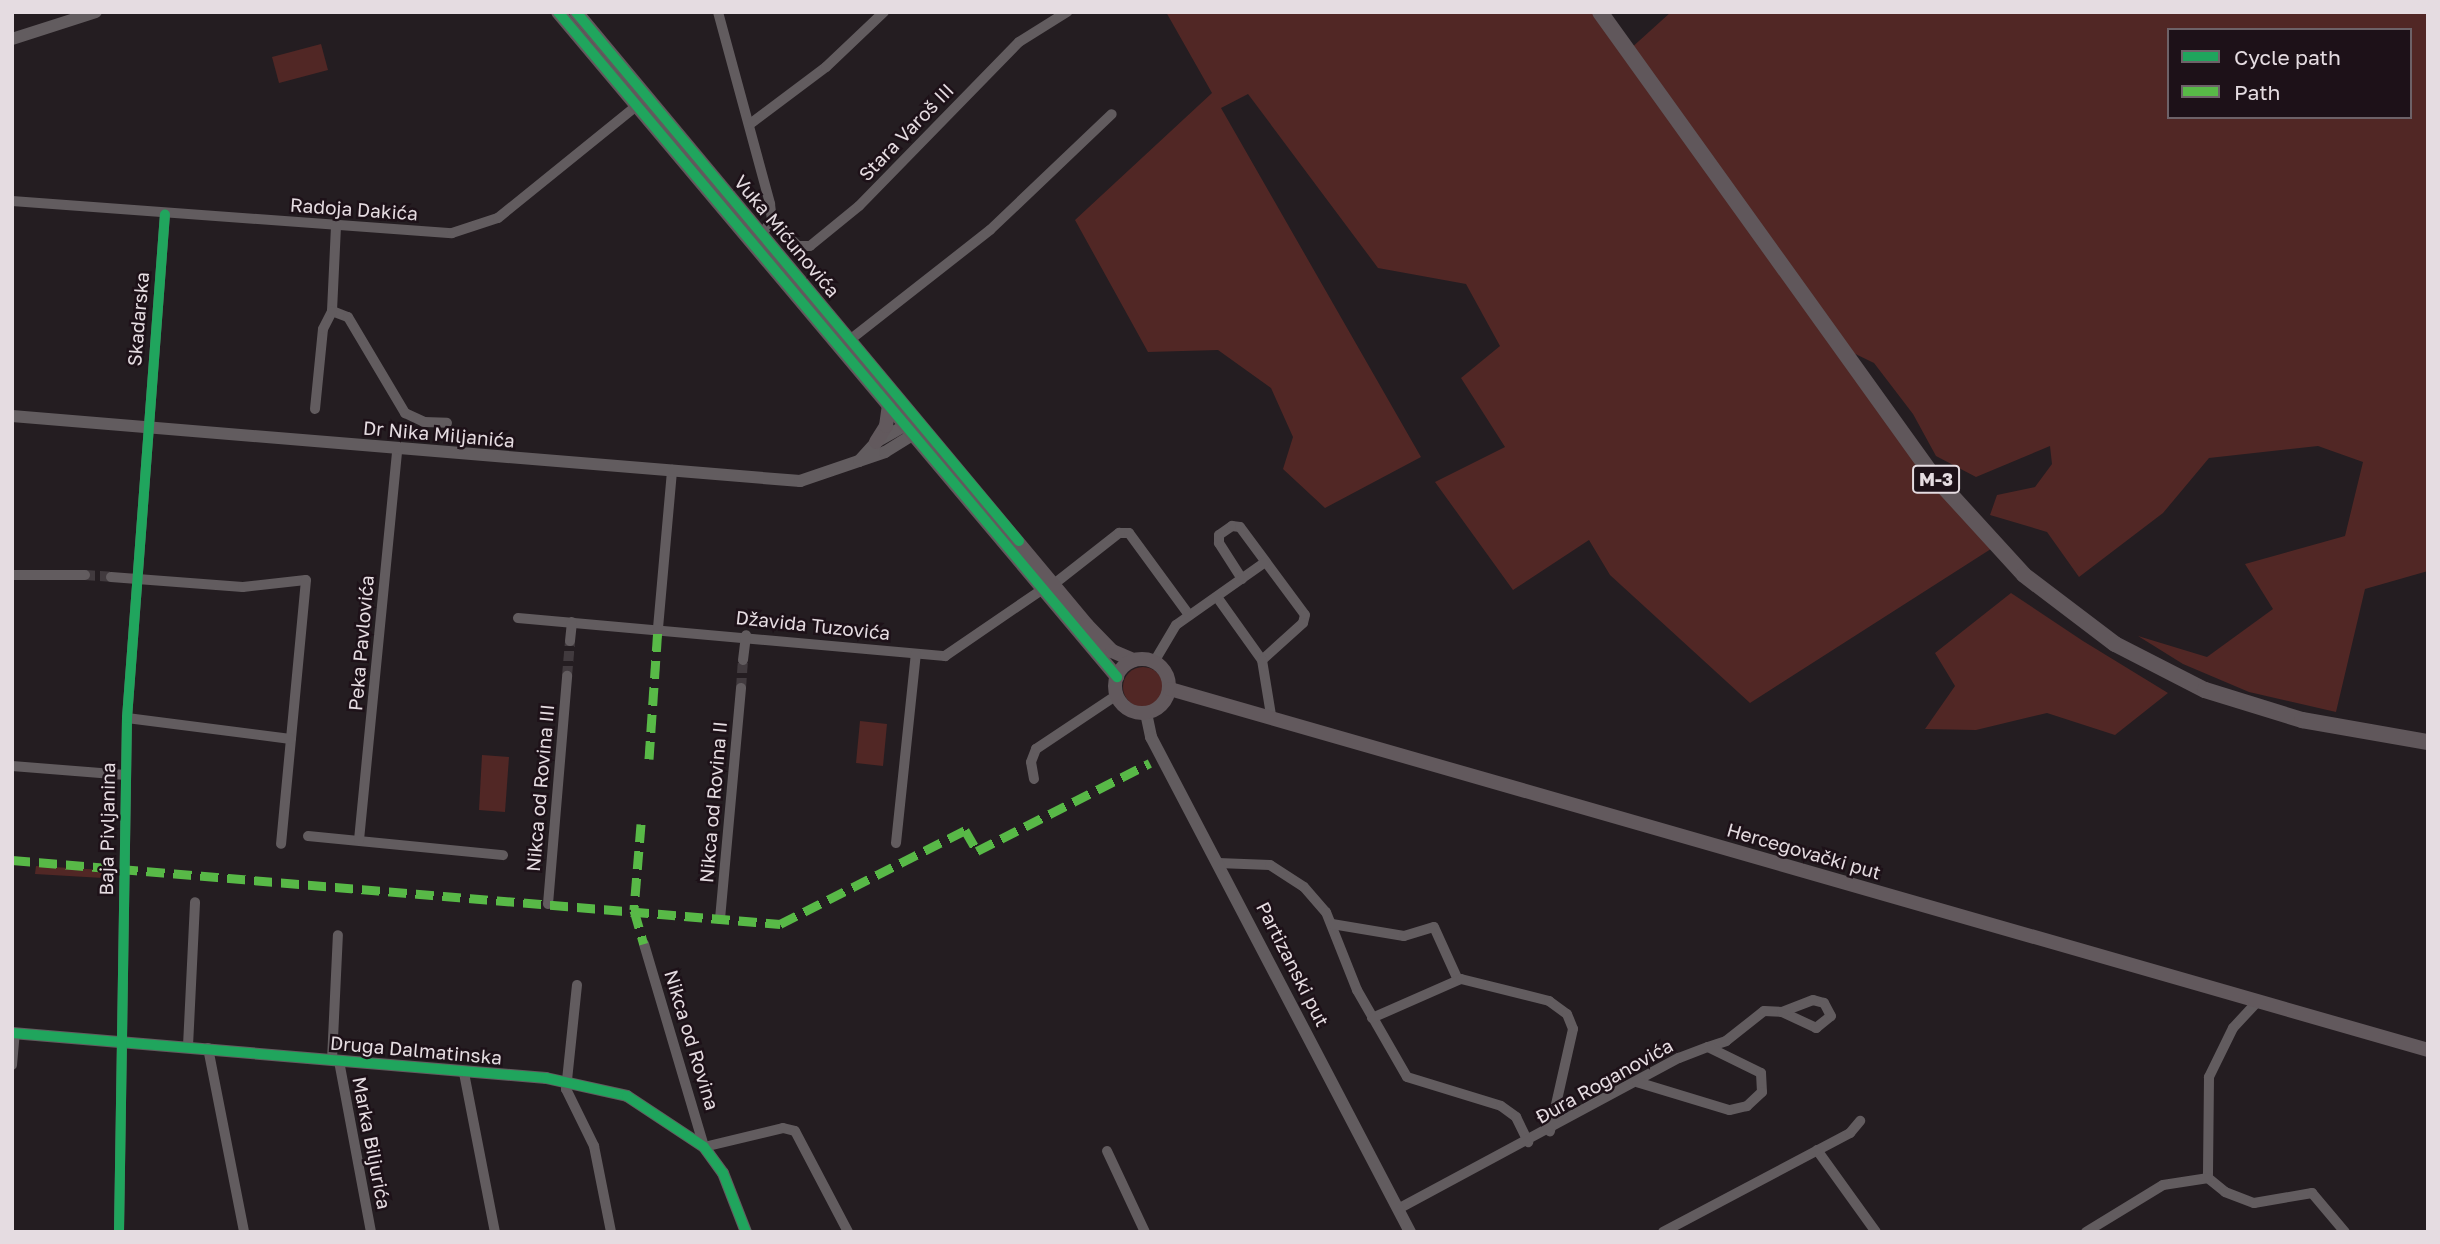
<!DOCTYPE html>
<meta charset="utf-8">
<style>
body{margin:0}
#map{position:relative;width:2440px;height:1244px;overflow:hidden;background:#241d21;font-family:"Golos Text",sans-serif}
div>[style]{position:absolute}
.green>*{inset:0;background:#512725}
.round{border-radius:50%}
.minor-tunnel>*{height:10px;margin-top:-5px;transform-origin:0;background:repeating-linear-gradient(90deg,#413a3e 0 10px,transparent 0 15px)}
.minor>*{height:10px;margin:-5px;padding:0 5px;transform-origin:5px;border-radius:5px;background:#625c5f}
.tertiary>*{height:12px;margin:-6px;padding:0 6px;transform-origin:6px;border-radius:6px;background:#625c5f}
.secondary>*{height:14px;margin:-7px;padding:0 7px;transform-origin:7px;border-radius:7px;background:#62595d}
.secondary>.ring{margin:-7px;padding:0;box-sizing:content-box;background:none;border:14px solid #62595d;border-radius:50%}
.primary>*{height:16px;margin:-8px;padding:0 8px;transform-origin:8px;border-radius:8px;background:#60575b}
.quiet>*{height:9px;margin-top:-4.5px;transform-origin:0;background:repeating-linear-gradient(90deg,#58b947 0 18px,transparent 0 27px)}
.cycleway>*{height:10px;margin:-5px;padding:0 5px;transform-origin:5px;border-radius:5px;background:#20a55d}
span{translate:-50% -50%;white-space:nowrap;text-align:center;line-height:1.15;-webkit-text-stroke:5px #1d1118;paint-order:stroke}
.shield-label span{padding:2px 5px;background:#1d1118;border:2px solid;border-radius:5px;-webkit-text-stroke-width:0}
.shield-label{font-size:18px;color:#e5dce1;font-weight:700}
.street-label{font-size:19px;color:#e5dce1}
.frame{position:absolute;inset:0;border:14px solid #e5dce1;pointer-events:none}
.legend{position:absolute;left:2167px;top:28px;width:245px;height:91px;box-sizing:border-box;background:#1d1118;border:2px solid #6d6268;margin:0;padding:9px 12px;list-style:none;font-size:21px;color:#e5dce1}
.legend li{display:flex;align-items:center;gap:14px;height:35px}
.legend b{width:35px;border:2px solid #6d6268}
</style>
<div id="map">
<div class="green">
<i style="clip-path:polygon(evenodd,1166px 12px,1596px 12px,1629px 50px,1671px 12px,2428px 12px,2428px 571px,2365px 589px,2336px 712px,2249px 692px,2183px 664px,2138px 636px,2207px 657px,2273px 609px,2245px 564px,2345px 536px,2363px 462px,2318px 446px,2209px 458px,2163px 513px,2079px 577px,2047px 532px,1990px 515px,1997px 495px,2035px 487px,2052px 464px,2050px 446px,1976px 477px,1936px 456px,1913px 414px,1874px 363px,1843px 348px,1994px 547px,1750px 703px,1610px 575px,1589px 540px,1513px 590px,1435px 482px,1505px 447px,1461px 378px,1500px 346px,1466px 284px,1378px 268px,1248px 94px,1221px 108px,1421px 457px,1325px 508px,1283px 469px,1293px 437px,1271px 388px,1218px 350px,1148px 352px,1075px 220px,1212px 93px,1166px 12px,2169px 30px,2410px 30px,2410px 117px,2169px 117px,2169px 30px)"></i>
<i style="clip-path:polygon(321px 44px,328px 70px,279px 83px,272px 57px)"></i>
<i style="clip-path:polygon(2011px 593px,2083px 641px,2168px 693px,2115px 735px,2047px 713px,1976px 730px,1925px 729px,1955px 686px,1935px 653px)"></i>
<i class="round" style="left:1123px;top:667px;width:40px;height:40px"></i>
<i style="clip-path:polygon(860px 721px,887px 724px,883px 766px,856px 763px)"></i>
<i style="clip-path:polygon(482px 755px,509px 757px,505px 812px,479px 810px)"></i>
<i style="clip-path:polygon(36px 866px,104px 870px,103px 878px,35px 874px)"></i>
</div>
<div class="minor-tunnel">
<i style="left:85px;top:575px;width:26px;rotate:4deg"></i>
<i style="left:567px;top:676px;width:35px;rotate:-85deg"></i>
<i style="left:741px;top:688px;width:28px;rotate:-86deg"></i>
</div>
<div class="minor">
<i style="left:718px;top:12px;width:199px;rotate:74.8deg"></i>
<i style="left:770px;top:204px;width:16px;rotate:83deg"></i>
<i style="left:772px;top:220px;width:24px;rotate:126deg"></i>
<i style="left:750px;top:124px;width:95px;rotate:-36.9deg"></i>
<i style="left:826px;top:67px;width:80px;rotate:-43.5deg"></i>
<i style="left:12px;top:201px;width:441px;rotate:4.2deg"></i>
<i style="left:452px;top:233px;width:48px;rotate:-18.1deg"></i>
<i style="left:498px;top:218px;width:183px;rotate:-39deg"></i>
<i style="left:772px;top:220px;width:37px;rotate:45deg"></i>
<i style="left:798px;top:246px;width:12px"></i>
<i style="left:810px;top:246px;width:63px;rotate:-39.2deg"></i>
<i style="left:859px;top:206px;width:229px;rotate:-45.7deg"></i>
<i style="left:1019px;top:42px;width:57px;rotate:-32deg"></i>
<i style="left:332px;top:311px;width:17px;rotate:21deg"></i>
<i style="left:348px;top:317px;width:112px;rotate:59.3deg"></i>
<i style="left:405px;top:413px;width:21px;rotate:25deg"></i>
<i style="left:424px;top:422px;width:23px;rotate:2deg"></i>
<i style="left:332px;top:311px;width:86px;rotate:-87.3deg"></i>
<i style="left:851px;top:339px;width:177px;rotate:-38.1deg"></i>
<i style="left:990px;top:230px;width:168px;rotate:-43.6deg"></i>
<i style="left:315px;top:409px;width:80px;rotate:-84.3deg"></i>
<i style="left:323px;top:329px;width:20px;rotate:-63deg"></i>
<i style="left:12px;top:575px;width:73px"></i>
<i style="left:111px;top:577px;width:132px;rotate:4.3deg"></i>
<i style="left:243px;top:587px;width:63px;rotate:-6.3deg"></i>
<i style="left:306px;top:580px;width:265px;rotate:95.4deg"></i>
<i style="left:1242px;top:579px;width:43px;rotate:-122.6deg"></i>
<i style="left:1219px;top:543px;width:8px;rotate:-90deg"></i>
<i style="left:1219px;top:535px;width:16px;rotate:-35deg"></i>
<i style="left:1232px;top:526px;width:8px;rotate:7deg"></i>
<i style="left:1240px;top:527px;width:109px;rotate:53.5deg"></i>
<i style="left:1305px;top:615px;width:8px;rotate:104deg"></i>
<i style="left:1303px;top:623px;width:55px;rotate:137.9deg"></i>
<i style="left:1054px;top:584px;width:83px;rotate:-38.1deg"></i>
<i style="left:1119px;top:533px;width:10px"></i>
<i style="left:1129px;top:533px;width:102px;rotate:53.8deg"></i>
<i style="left:1217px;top:597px;width:77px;rotate:54.5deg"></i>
<i style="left:1262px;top:660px;width:56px;rotate:80.7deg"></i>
<i style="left:518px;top:618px;width:429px;rotate:5.1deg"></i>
<i style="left:945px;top:656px;width:119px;rotate:-34.4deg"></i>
<i style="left:658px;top:628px;width:159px;rotate:-84.9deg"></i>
<i style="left:570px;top:641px;width:19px;rotate:-84deg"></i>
<i style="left:743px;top:660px;width:25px;rotate:-83deg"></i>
<i style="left:1154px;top:662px;width:43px;rotate:-59.3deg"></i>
<i style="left:1176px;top:625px;width:108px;rotate:-35.2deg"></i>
<i style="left:127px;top:718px;width:165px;rotate:7.3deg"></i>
<i style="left:12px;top:766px;width:114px;rotate:4.5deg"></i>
<i style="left:1034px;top:779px;width:17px;rotate:-100deg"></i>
<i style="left:1031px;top:762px;width:14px;rotate:-69deg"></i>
<i style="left:1036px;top:749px;width:97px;rotate:-33.7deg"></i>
<i style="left:308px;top:836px;width:196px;rotate:5.6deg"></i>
<i style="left:359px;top:840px;width:393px;rotate:-84.4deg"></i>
<i style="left:896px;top:843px;width:190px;rotate:-84deg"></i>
<i style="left:1218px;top:863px;width:52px;rotate:2.2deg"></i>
<i style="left:1270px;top:865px;width:40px;rotate:32.9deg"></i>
<i style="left:1304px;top:887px;width:33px;rotate:49deg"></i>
<i style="left:1326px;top:912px;width:84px;rotate:68.3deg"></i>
<i style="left:1357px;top:990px;width:100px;rotate:60.1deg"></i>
<i style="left:1407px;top:1077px;width:98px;rotate:17.1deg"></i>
<i style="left:1501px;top:1106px;width:19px;rotate:36deg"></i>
<i style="left:1516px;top:1117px;width:28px;rotate:64deg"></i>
<i style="left:548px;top:904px;width:229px;rotate:-85.2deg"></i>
<i style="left:720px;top:919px;width:232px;rotate:-84.8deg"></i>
<i style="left:1332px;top:924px;width:73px;rotate:9.5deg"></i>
<i style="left:1404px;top:936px;width:31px;rotate:-17deg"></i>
<i style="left:1434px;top:927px;width:58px;rotate:65.6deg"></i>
<i style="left:644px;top:944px;width:212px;rotate:73.5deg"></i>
<i style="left:704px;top:1147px;width:81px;rotate:-13.5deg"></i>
<i style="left:783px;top:1128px;width:12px;rotate:14deg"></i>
<i style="left:795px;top:1131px;width:114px;rotate:62.3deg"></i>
<i style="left:577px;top:985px;width:105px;rotate:96deg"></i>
<i style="left:566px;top:1089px;width:64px;rotate:63.8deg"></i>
<i style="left:594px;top:1146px;width:88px;rotate:78.8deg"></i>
<i style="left:2259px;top:1000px;width:38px;rotate:133deg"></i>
<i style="left:2233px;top:1028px;width:55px;rotate:116.1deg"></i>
<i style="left:2209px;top:1077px;width:101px;rotate:90.6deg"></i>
<i style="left:2208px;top:1178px;width:22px;rotate:39deg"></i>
<i style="left:2225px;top:1192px;width:31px;rotate:21deg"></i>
<i style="left:2254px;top:1203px;width:59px;rotate:-9.8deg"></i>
<i style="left:2312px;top:1193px;width:51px;rotate:49.8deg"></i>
<i style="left:1372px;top:1018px;width:97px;rotate:-23.7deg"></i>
<i style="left:1461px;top:979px;width:91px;rotate:14deg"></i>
<i style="left:1549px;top:1001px;width:22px;rotate:36deg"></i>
<i style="left:1567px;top:1014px;width:16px;rotate:68deg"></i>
<i style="left:1573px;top:1029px;width:105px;rotate:102.7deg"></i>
<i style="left:188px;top:1046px;width:144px;rotate:-87.2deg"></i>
<i style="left:1708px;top:1047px;width:19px;rotate:-18deg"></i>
<i style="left:1726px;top:1041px;width:48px;rotate:-38.3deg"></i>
<i style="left:1764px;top:1011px;width:18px;rotate:3deg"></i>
<i style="left:1782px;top:1012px;width:38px;rotate:25deg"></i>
<i style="left:1816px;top:1028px;width:19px;rotate:-39deg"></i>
<i style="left:1831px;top:1016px;width:15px;rotate:-118deg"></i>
<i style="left:1824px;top:1003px;width:11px;rotate:-165deg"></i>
<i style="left:1813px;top:1000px;width:33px;rotate:159deg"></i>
<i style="left:208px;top:1048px;width:187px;rotate:78.9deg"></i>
<i style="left:332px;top:1060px;width:125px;rotate:-87.3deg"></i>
<i style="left:339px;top:1061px;width:174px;rotate:79.4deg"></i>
<i style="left:12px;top:1065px;width:32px;rotate:-85deg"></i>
<i style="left:464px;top:1073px;width:162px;rotate:79deg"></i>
<i style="left:1817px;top:1150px;width:101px;rotate:54.3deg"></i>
<i style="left:1107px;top:1151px;width:89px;rotate:64.9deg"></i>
<i style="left:1398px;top:1209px;width:319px;rotate:-28.3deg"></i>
<i style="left:1679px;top:1058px;width:31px;rotate:-21deg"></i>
<i style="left:1708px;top:1047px;width:59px;rotate:26.1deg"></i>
<i style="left:1761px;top:1073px;width:19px;rotate:87deg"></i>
<i style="left:1762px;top:1092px;width:21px;rotate:137deg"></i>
<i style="left:1747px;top:1106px;width:18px;rotate:167deg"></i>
<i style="left:1729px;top:1110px;width:96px;rotate:-163.1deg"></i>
<i style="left:119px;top:1232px;width:514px;rotate:-89.11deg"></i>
<i style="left:127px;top:718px;width:505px;rotate:-85.69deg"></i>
<i style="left:1663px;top:1232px;width:212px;rotate:-27.9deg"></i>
<i style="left:1850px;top:1133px;width:16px;rotate:-50deg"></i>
<i style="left:2086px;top:1232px;width:90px;rotate:-31.4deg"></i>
<i style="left:2163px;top:1185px;width:46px;rotate:-8.8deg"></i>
</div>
<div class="tertiary">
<i style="left:12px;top:39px;width:88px;rotate:-17.8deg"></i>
<i style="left:12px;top:416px;width:791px;rotate:4.72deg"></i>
<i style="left:800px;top:481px;width:90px;rotate:-18.8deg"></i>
<i style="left:885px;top:452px;width:40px;rotate:-32deg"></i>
<i style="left:859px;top:461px;width:25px;rotate:-48deg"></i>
<i style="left:876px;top:442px;width:40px;rotate:-29.7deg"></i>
<i style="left:1146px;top:713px;width:25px;rotate:78deg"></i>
<i style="left:1151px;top:737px;width:559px;rotate:62.38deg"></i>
<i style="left:12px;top:1033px;width:536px;rotate:4.82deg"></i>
<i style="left:546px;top:1078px;width:83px;rotate:12.5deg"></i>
<i style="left:627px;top:1096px;width:92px;rotate:33.5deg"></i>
<i style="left:704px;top:1147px;width:32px;rotate:54deg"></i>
<i style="left:723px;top:1173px;width:63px;rotate:68.7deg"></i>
</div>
<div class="secondary">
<i style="left:558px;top:12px;width:869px;rotate:49.95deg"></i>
<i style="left:576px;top:12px;width:798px;rotate:50.19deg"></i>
<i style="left:1087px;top:625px;width:36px;rotate:46deg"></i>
<i style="left:1112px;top:651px;width:23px;rotate:23deg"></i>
<i style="left:876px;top:442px;width:19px;rotate:-58deg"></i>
<i style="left:886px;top:426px;width:21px;rotate:-82deg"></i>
<i class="ring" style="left:1115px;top:659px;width:40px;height:40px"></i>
<i style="left:1170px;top:689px;width:1309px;rotate:16.01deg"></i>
</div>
<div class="primary">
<i style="left:1600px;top:12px;width:568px;rotate:54.32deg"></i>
<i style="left:1931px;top:473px;width:138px;rotate:47.6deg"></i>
<i style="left:2024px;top:575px;width:114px;rotate:37.2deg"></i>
<i style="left:2115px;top:644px;width:101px;rotate:27.1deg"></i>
<i style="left:2205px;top:690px;width:102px;rotate:17.2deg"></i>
<i style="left:2302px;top:720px;width:128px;rotate:9.9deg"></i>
</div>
<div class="quiet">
<i style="left:649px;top:759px;width:131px;rotate:-86.1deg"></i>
<i style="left:641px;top:824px;width:86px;rotate:94.7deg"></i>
<i style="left:634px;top:910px;width:35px;rotate:74deg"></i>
<i style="left:12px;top:860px;width:771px;rotate:4.76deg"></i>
<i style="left:780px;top:924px;width:208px;rotate:-26.9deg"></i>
<i style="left:965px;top:830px;width:24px;rotate:60deg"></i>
<i style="left:977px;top:851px;width:194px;rotate:-27deg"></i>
</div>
<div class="cycleway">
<i style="left:558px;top:12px;width:869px;rotate:49.95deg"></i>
<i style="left:576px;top:12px;width:690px;rotate:50.06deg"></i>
<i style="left:12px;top:1033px;width:536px;rotate:4.82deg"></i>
<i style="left:546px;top:1078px;width:83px;rotate:12.5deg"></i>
<i style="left:627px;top:1096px;width:92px;rotate:33.5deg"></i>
<i style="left:704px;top:1147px;width:32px;rotate:54deg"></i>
<i style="left:723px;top:1173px;width:63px;rotate:68.7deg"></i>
<i style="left:119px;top:1232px;width:514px;rotate:-89.11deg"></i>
<i style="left:127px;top:718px;width:505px;rotate:-85.69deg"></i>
</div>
<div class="shield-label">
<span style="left:1936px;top:479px">M-3</span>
</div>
<div class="street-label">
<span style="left:906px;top:132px;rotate:-46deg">Stara Varoš III</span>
<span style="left:354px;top:209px;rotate:4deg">Radoja Dakića</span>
<span style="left:787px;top:236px;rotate:50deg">Vuka Mićunovića</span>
<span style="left:138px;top:319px;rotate:-85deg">Skadarska</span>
<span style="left:439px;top:434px;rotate:5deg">Dr Nika Miljanića</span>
<span style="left:813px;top:625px;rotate:6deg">Džavida Tuzovića</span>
<span style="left:361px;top:643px;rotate:-85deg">Peka Pavlovića</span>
<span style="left:540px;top:788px;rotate:-85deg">Nikca od Rovina III</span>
<span style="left:713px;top:802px;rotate:-85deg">Nikca od Rovina II</span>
<span style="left:107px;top:829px;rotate:-89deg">Baja Pivljanina</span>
<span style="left:1804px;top:851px;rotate:16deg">Hercegovački put</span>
<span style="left:1293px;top:964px;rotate:63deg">Partizanski put</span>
<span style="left:692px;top:1040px;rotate:73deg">Nikca od Rovina</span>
<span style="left:416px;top:1050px;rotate:5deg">Druga Dalmatinska</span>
<span style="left:1604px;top:1081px;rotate:-29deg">Đura Roganovića</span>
<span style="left:372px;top:1143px;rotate:79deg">Marka Biljurića</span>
</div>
<div class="frame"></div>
<ul class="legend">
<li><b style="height:9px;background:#20a55d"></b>Cycle path</li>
<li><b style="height:9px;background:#58b947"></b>Path</li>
</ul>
</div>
